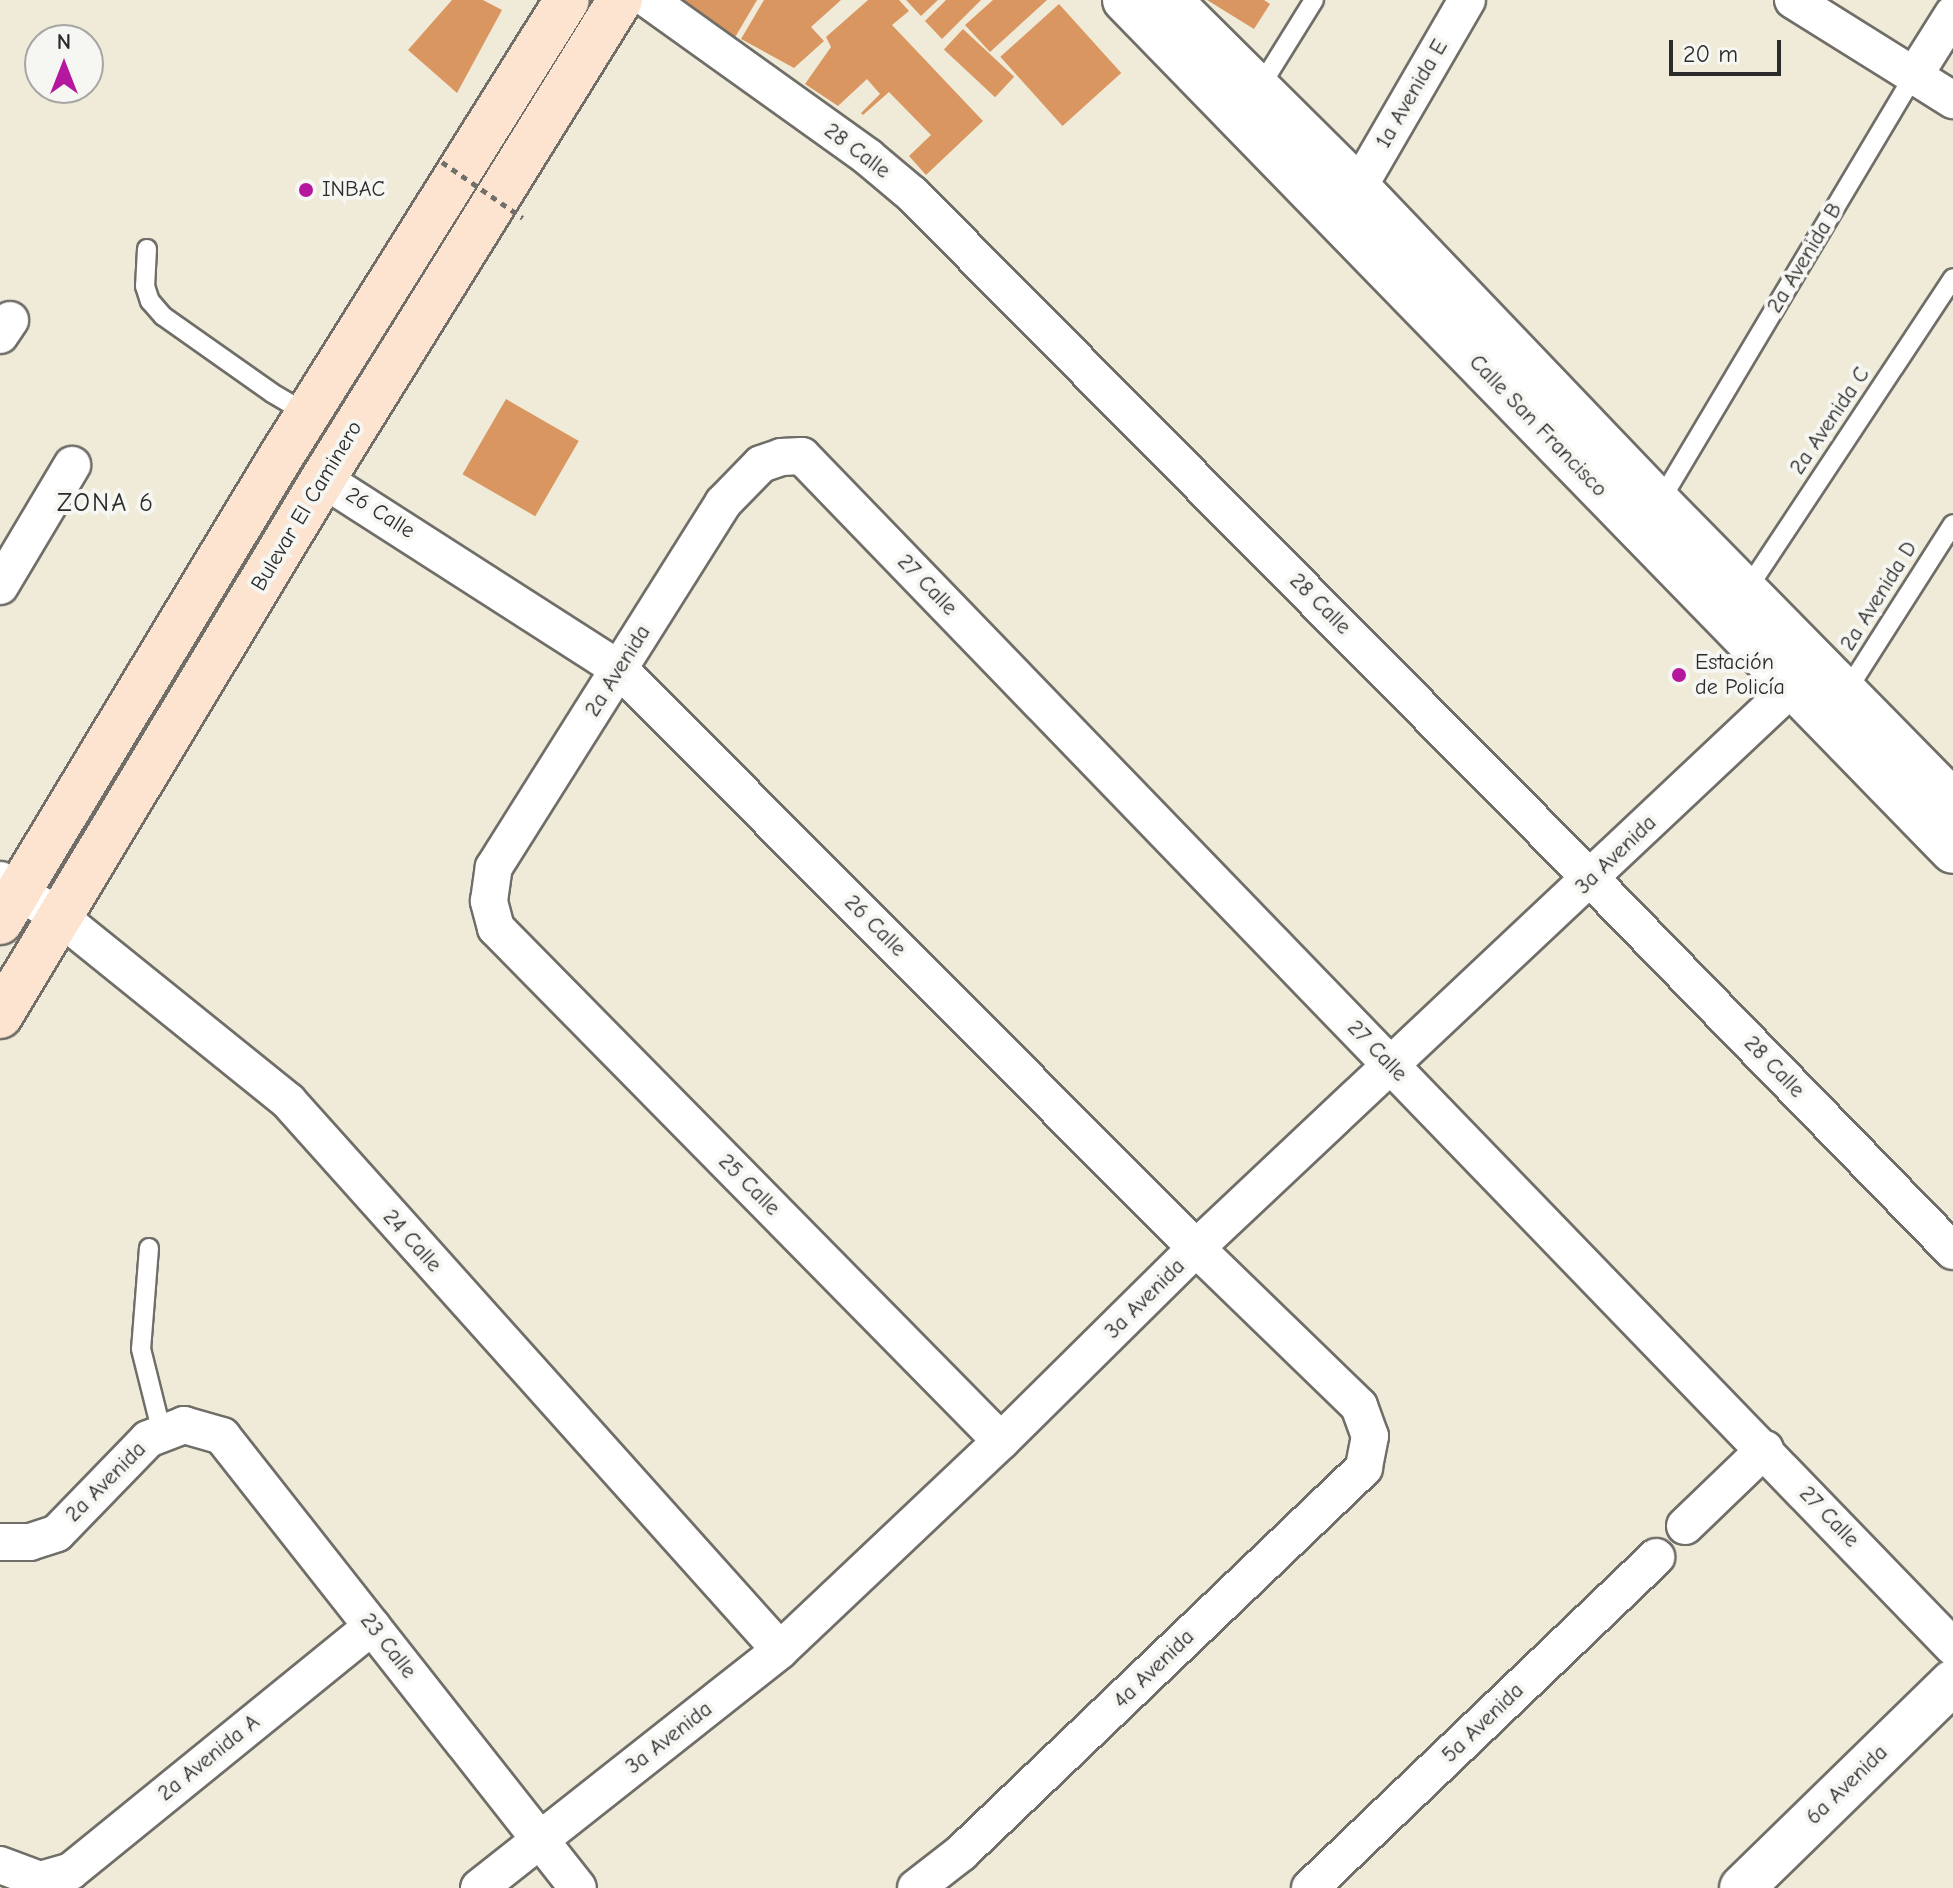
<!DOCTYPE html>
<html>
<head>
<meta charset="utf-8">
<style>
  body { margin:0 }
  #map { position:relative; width:1953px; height:1888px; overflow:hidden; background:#efebd8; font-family:"Comic Neue",sans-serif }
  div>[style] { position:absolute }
  .building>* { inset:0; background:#da9661; transform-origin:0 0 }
  .roads { filter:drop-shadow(2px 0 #706e68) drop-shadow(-2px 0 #706e68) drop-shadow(0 2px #706e68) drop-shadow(0 -2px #706e68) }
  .service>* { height:18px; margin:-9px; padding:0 9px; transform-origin:9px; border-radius:9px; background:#fff }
  .minor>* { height:36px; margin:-18px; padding:0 18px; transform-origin:18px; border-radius:18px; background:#fff }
  .tertiary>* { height:44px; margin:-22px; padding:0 22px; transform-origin:22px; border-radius:22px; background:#fff }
  .secondary>* { height:44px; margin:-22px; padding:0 22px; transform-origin:22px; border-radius:22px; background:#fde4d0 }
  .path-bridge>* { height:5px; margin-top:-2.5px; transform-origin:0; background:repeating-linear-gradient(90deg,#706e68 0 6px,transparent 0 12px) }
  .dots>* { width:22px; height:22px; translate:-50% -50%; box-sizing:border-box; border:4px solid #f6f6f2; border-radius:50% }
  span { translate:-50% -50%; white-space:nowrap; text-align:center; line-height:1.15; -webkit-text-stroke:8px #f6f6f2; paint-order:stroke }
  .street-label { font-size:22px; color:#2b2b2b }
  .poi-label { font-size:22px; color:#2b2b2b }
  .left { translate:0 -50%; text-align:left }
  .quarter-label { font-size:26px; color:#2b2b2b; letter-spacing:2px }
  .north { position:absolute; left:24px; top:24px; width:80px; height:80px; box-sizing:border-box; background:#f6f6f2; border:2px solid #a5a5a2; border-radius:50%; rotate:0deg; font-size:22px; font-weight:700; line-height:32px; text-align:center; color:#2b2b2b }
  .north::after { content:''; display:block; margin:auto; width:28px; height:36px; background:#b5179e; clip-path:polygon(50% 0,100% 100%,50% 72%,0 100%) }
  .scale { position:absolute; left:1669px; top:40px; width:112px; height:36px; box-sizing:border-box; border:4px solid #2b2b2b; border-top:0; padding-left:10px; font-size:24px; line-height:28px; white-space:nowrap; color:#2b2b2b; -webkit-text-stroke:6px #f6f6f2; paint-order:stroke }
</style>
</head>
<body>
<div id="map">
  <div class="building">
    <div style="clip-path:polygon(452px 0,483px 0,502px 10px,457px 93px,408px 50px)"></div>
    <div style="clip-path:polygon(667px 0,757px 0,734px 39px)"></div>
    <div style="clip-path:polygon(764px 0,841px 0,811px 27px,824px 41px,794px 68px,741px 39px)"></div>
    <div style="clip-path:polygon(868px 0,899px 0,909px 11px,892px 25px,983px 121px,926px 175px,909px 156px,931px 135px,889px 92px,863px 115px,861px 113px,880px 94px,867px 79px,838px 106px,805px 84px,831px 47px,826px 37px)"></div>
    <div style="clip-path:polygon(906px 0,938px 0,921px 16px)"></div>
    <div style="clip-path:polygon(946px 0,981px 0,942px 39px,925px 21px)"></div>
    <div style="clip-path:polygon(993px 0,1047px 0,990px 52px,965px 25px)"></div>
    <div style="clip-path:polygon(1207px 0,1264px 0,1270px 4px,1254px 29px)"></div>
    <div style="left:1059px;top:4px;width:93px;height:79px;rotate:48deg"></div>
    <div style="left:963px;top:29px;width:70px;height:28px;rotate:43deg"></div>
    <div style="left:506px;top:399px;width:84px;height:87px;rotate:30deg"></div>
  </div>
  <div class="roads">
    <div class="service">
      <div style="left:1258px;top:90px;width:106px;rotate:-58.1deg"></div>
      <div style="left:147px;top:249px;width:37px;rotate:93deg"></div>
      <div style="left:145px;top:286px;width:16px;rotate:72deg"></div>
      <div style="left:150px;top:301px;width:20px;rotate:49deg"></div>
      <div style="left:163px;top:316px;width:133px;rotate:35.2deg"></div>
      <div style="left:272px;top:393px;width:42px;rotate:30.3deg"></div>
      <div style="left:1659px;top:503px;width:497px;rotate:-59.2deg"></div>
      <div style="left:1746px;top:591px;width:375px;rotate:-56.5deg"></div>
      <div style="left:1846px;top:692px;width:199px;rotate:-57.5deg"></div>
      <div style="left:149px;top:1248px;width:101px;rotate:94.5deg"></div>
      <div style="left:141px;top:1349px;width:87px;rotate:76deg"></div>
    </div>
    <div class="minor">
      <div style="left:649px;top:0;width:269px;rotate:35.6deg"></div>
      <div style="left:868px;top:157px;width:57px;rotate:40.1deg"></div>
      <div style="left:912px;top:194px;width:965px;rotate:45.25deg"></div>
      <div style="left:1591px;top:879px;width:519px;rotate:45.78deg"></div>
      <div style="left:1793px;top:0;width:189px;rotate:32deg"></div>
      <div style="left:1914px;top:76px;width:73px;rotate:-57.8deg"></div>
      <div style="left:1358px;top:188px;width:217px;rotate:-59.9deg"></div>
      <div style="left:0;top:335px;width:18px;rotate:-56deg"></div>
      <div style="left:323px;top:479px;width:352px;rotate:32.7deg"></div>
      <div style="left:619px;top:669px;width:817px;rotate:45.1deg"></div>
      <div style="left:1196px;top:1248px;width:227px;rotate:44.1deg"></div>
      <div style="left:1359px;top:1406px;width:32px;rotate:70deg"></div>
      <div style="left:1370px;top:1436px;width:33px;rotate:101deg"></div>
      <div style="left:1364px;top:1468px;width:557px;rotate:136.31deg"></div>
      <div style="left:961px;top:1853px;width:57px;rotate:142.1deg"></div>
      <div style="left:0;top:586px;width:141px;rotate:-59.2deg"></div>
      <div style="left:0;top:880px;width:70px;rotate:31.7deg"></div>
      <div style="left:60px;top:917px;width:293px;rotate:38.9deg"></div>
      <div style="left:288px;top:1101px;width:737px;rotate:48.13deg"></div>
      <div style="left:1001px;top:1441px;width:720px;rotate:-134.55deg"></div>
      <div style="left:496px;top:928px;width:28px;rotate:-105deg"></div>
      <div style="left:489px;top:901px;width:34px;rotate:-82deg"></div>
      <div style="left:494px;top:867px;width:430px;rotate:-57.8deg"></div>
      <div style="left:723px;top:503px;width:54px;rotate:-45.7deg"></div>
      <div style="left:761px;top:464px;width:21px;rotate:-19deg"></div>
      <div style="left:781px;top:457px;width:21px;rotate:-3deg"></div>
      <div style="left:802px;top:456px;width:1656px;rotate:45.98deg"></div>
      <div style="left:1685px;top:1526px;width:111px;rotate:-43.9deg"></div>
      <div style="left:0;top:1542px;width:30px"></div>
      <div style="left:30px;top:1542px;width:28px;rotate:-18deg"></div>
      <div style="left:57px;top:1533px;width:131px;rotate:-45.9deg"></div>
      <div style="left:148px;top:1439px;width:39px;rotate:-21deg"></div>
      <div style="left:184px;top:1425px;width:40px;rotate:16deg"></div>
      <div style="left:222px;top:1436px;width:575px;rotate:51.78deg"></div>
      <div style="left:0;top:1865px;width:43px;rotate:20.6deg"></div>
      <div style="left:40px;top:1880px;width:32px;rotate:-16deg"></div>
      <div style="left:71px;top:1871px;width:388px;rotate:-39.1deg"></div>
      <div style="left:479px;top:1888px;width:384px;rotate:-38.3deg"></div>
      <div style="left:780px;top:1650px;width:304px;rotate:-43.4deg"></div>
      <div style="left:1001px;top:1441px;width:274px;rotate:-44.7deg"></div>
      <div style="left:1196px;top:1248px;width:817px;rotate:-43.26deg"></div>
      <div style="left:1310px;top:1888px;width:479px;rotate:-43.7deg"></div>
    </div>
    <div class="tertiary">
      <div style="left:1125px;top:0;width:1187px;rotate:45.78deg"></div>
      <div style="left:1169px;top:0;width:267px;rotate:44.8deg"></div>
      <div style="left:1358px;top:188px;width:436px;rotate:46.3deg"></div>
      <div style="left:1659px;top:503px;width:419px;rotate:45.5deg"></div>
      <div style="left:1742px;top:1888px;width:295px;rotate:-44.3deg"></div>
    </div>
    <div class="secondary">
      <div style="left:0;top:922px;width:542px;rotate:-58.89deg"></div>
      <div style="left:280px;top:458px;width:540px;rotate:-57.93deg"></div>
      <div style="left:0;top:1016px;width:627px;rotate:-58.97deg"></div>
      <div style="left:323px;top:479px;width:564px;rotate:-58.2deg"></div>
    </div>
  </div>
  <div class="path-bridge">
    <div style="left:442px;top:162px;width:98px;rotate:34.7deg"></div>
  </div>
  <div class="dots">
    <div style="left:306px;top:190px;background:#b5179e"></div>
    <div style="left:1679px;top:675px;background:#b5179e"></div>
  </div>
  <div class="street-label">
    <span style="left:1412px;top:94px;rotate:-60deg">1a Avenida E</span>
    <span style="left:857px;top:151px;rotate:37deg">28 Calle</span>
    <span style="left:1805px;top:258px;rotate:-59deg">2a Avenida B</span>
    <span style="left:1830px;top:421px;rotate:-56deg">2a Avenida C</span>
    <span style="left:1538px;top:426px;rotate:46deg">Calle San Francisco</span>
    <span style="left:307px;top:506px;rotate:-59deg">Bulevar El Caminero</span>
    <span style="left:380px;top:513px;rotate:32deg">26 Calle</span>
    <span style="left:927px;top:585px;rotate:46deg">27 Calle</span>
    <span style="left:1879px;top:596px;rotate:-58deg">2a Avenida D</span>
    <span style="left:1320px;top:604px;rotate:45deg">28 Calle</span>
    <span style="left:618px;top:671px;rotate:-58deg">2a Avenida</span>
    <span style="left:1616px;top:855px;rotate:-44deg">3a Avenida</span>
    <span style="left:875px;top:926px;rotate:45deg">26 Calle</span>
    <span style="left:1377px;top:1051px;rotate:46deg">27 Calle</span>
    <span style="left:1774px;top:1067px;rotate:46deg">28 Calle</span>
    <span style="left:749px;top:1185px;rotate:45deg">25 Calle</span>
    <span style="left:412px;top:1241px;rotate:48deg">24 Calle</span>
    <span style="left:1145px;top:1299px;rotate:-45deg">3a Avenida</span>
    <span style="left:106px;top:1482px;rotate:-45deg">2a Avenida</span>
    <span style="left:1829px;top:1517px;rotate:46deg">27 Calle</span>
    <span style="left:388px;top:1646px;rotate:52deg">23 Calle</span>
    <span style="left:1154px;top:1669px;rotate:-44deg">4a Avenida</span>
    <span style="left:1483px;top:1723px;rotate:-44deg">5a Avenida</span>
    <span style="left:669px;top:1738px;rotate:-38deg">3a Avenida</span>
    <span style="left:209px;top:1758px;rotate:-39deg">2a Avenida A</span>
    <span style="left:1847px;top:1785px;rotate:-44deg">6a Avenida</span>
  </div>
  <div class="poi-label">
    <span class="left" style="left:322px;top:190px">INBAC</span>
    <span class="left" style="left:1695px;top:675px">Estación<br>de Policía</span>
  </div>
  <div class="quarter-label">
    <span style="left:106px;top:504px">ZONA 6</span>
  </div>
  <div class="north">N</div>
  <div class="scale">20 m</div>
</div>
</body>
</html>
